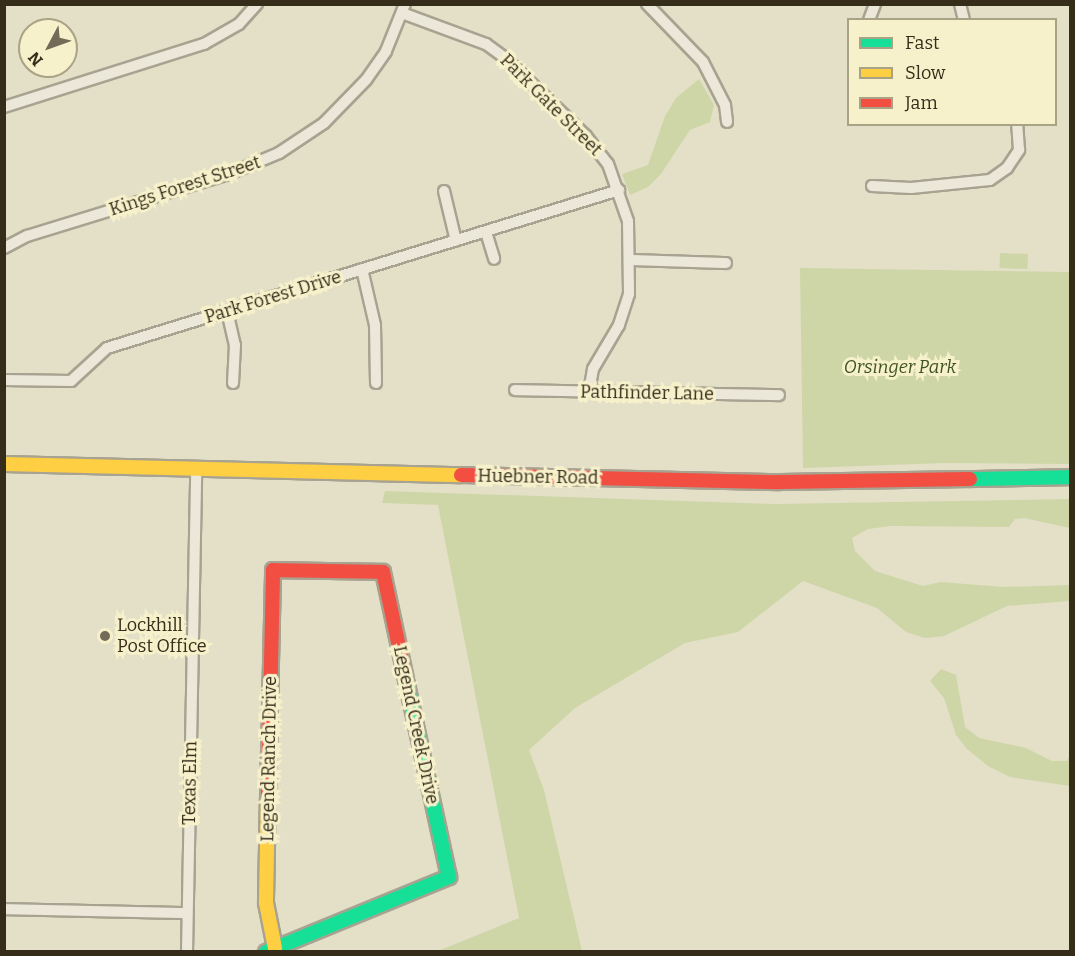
<!DOCTYPE html>
<html>
<head>
<meta charset="utf-8">
<style>
  body { margin:0 }
  #map { position:relative; width:1075px; height:956px; overflow:hidden; background:#e3e0c7; font-family:Bitter,serif }
  div>[style] { position:absolute }
  .green>* { inset:0; background:#ced6a8; transform-origin:0 0 }
  .roads { filter:drop-shadow(2px 0 #a8a391) drop-shadow(-2px 0 #a8a391) drop-shadow(0 2px #a8a391) drop-shadow(0 -2px #a8a391) }
  .street>* { height:10px; margin:-5px; padding:0 5px; transform-origin:5px; border-radius:5px; background:#ebe8da }
  .fast>* { height:14px; margin:-7px; padding:0 7px; transform-origin:7px; border-radius:7px; background:#16e098 }
  .slow>* { height:14px; margin:-7px; padding:0 7px; transform-origin:7px; border-radius:7px; background:#ffcf43 }
  .jam>* { height:14px; margin:-7px; padding:0 7px; transform-origin:7px; border-radius:7px; background:#f24e42 }
  .dots>* { width:16px; height:16px; translate:-50% -50%; box-sizing:border-box; border:3px solid #f7f1cb; border-radius:50% }
  span { translate:-50% -50%; white-space:nowrap; text-align:center; line-height:1.15; -webkit-text-stroke:6px #f7f1cb; paint-order:stroke }
  .street-label { font-size:18px; color:#362c1a }
  .park-label { font-size:18px; color:#3e5320; font-style:italic }
  .poi-label { font-size:18px; color:#362c1a }
  .left { translate:0 -50%; text-align:left }
  .frame { position:absolute; inset:0; border:6px solid #362c1a; pointer-events:none }
  .legend { position:absolute; left:847px; top:18px; width:210px; height:108px; box-sizing:border-box; background:#f7f1cb; border:2px solid #aaa284; margin:0; padding:8px 10px; list-style:none; font-size:18px; color:#362c1a }
  .legend li { display:flex; align-items:center; gap:12px; height:30px }
  .legend b { width:30px; border:2px solid #aaa284 }
  .north { position:absolute; left:18px; top:18px; width:60px; height:60px; box-sizing:border-box; background:#f7f1cb; border:2px solid #aaa284; border-radius:50%; rotate:229deg; font-size:16px; font-weight:700; line-height:24px; text-align:center; color:#362c1a }
  .north::after { content:''; display:block; margin:auto; width:21px; height:27px; background:#736b57; clip-path:polygon(50% 0,100% 100%,50% 72%,0 100%) }
</style>
</head>
<body>
<div id="map">
  <div class="green">
    <div style="clip-path:polygon(699px 79px,714px 105px,710px 122px,690px 130px,661px 174px,648px 187px,630px 195px,622px 174px,648px 165px,665px 116px,676px 98px)"></div>
    <div style="left:1000px;top:253px;width:28px;height:15px;rotate:2deg"></div>
    <div style="clip-path:polygon(800px 268px,1070px 272px,1070px 464px,945px 463px,803px 468px)"></div>
    <div style="clip-path:polygon(385px 491px,775px 504px,1070px 499px,1070px 528px,1024px 518px,1015px 519px,1009px 527px,891px 526px,868px 529px,852px 538px,855px 551px,875px 571px,923px 586px,940px 582px,1004px 587px,1070px 585px,1070px 601px,1007px 606px,944px 636px,925px 638px,906px 632px,877px 608px,803px 581px,738px 632px,685px 643px,575px 708px,529px 750px,544px 790px,582px 951px,438px 951px,519px 918px,438px 505px,382px 503px)"></div>
    <div style="clip-path:polygon(941px 669px,956px 675px,965px 727px,979px 738px,1026px 748px,1052px 761px,1067px 761px,1070px 755px,1070px 786px,1010px 777px,988px 766px,967px 749px,956px 735px,944px 698px,930px 681px)"></div>
  </div>
  <div class="roads">
    <div class="street">
      <div style="left:647px;top:4px;width:81px;rotate:46deg"></div>
      <div style="left:703px;top:62px;width:48px;rotate:62.9deg"></div>
      <div style="left:725px;top:105px;width:17px;rotate:83deg"></div>
      <div style="left:960px;top:4px;width:16px;rotate:76deg"></div>
      <div style="left:402px;top:13px;width:90px;rotate:20.3deg"></div>
      <div style="left:486px;top:44px;width:22px;rotate:36deg"></div>
      <div style="left:504px;top:57px;width:114px;rotate:43.9deg"></div>
      <div style="left:586px;top:136px;width:36px;rotate:52deg"></div>
      <div style="left:608px;top:164px;width:60px;rotate:70.7deg"></div>
      <div style="left:628px;top:221px;width:73px;rotate:89.2deg"></div>
      <div style="left:629px;top:294px;width:33px;rotate:108deg"></div>
      <div style="left:619px;top:325px;width:51px;rotate:120.6deg"></div>
      <div style="left:593px;top:369px;width:23px;rotate:100deg"></div>
      <div style="left:869px;top:20px;width:17px;rotate:-69deg"></div>
      <div style="left:4px;top:107px;width:210px;rotate:-17.5deg"></div>
      <div style="left:204px;top:44px;width:40px;rotate:-29.7deg"></div>
      <div style="left:239px;top:24px;width:27px;rotate:-48deg"></div>
      <div style="left:872px;top:186px;width:39px;rotate:3deg"></div>
      <div style="left:911px;top:188px;width:79px;rotate:-5.8deg"></div>
      <div style="left:990px;top:180px;width:21px;rotate:-35deg"></div>
      <div style="left:1007px;top:168px;width:22px;rotate:-56deg"></div>
      <div style="left:1019px;top:150px;width:26px;rotate:-94deg"></div>
      <div style="left:444px;top:191px;width:51px;rotate:76.5deg"></div>
      <div style="left:486px;top:232px;width:28px;rotate:73deg"></div>
      <div style="left:4px;top:248px;width:26px;rotate:-28deg"></div>
      <div style="left:27px;top:236px;width:211px;rotate:-17.1deg"></div>
      <div style="left:229px;top:174px;width:54px;rotate:-22.8deg"></div>
      <div style="left:279px;top:153px;width:54px;rotate:-33.7deg"></div>
      <div style="left:324px;top:123px;width:60px;rotate:-45.7deg"></div>
      <div style="left:366px;top:80px;width:35px;rotate:-55deg"></div>
      <div style="left:386px;top:51px;width:51px;rotate:-68deg"></div>
      <div style="left:629px;top:260px;width:97px;rotate:1.8deg"></div>
      <div style="left:362px;top:269px;width:57px;rotate:76.9deg"></div>
      <div style="left:375px;top:325px;width:58px;rotate:89deg"></div>
      <div style="left:227px;top:311px;width:35px;rotate:77deg"></div>
      <div style="left:235px;top:345px;width:38px;rotate:93deg"></div>
      <div style="left:4px;top:380px;width:67px;rotate:0.9deg"></div>
      <div style="left:71px;top:381px;width:49px;rotate:-42.5deg"></div>
      <div style="left:107px;top:348px;width:536px;rotate:-17.15deg"></div>
      <div style="left:515px;top:390px;width:264px;rotate:1.1deg"></div>
      <div style="left:4px;top:909px;width:183px;rotate:1.3deg"></div>
      <div style="left:187px;top:952px;width:483px;rotate:-88.9deg"></div>
    </div>
    <div class="fast">
      <div style="left:970px;top:479px;width:100px;rotate:-1.1deg"></div>
      <div style="left:266px;top:952px;width:198px;rotate:-22.3deg"></div>
      <div style="left:449px;top:877px;width:207px;rotate:-102.3deg"></div>
    </div>
    <div class="slow">
      <div style="left:4px;top:464px;width:457px;rotate:1.4deg"></div>
      <div style="left:268px;top:795px;width:108px;rotate:91.1deg"></div>
      <div style="left:266px;top:903px;width:46px;rotate:78.7deg"></div>
    </div>
    <div class="jam">
      <div style="left:461px;top:475px;width:319px;rotate:1.3deg"></div>
      <div style="left:780px;top:482px;width:190px;rotate:-0.9deg"></div>
      <div style="left:268px;top:795px;width:225px;rotate:-88.7deg"></div>
      <div style="left:273px;top:570px;width:110px;rotate:1deg"></div>
      <div style="left:383px;top:572px;width:105px;rotate:77.9deg"></div>
    </div>
  </div>
  <div class="dots">
    <div style="left:105px;top:636px;background:#736b57"></div>
  </div>
  <div class="street-label">
    <span style="left:551px;top:105px;rotate:45deg">Park Gate Street</span>
    <span style="left:185px;top:186px;rotate:-18deg">Kings Forest Street</span>
    <span style="left:273px;top:297px;rotate:-17deg">Park Forest Drive</span>
    <span style="left:647px;top:393px;rotate:1deg">Pathfinder Lane</span>
    <span style="left:538px;top:477px;rotate:1deg">Huebner Road</span>
    <span style="left:416px;top:725px;rotate:78deg">Legend Creek Drive</span>
    <span style="left:269px;top:759px;rotate:-89deg">Legend Ranch Drive</span>
    <span style="left:190px;top:783px;rotate:-89deg">Texas Elm</span>
  </div>
  <div class="park-label">
    <span style="left:900px;top:367px">Orsinger Park</span>
  </div>
  <div class="poi-label">
    <span class="left" style="left:117px;top:636px">Lockhill<br>Post Office</span>
  </div>
  <div class="frame"></div>
  <ul class="legend">
  <li><b style="height:8px;background:#16e098"></b>Fast</li>
  <li><b style="height:8px;background:#ffcf43"></b>Slow</li>
  <li><b style="height:8px;background:#f24e42"></b>Jam</li>
  </ul>
  <div class="north">N</div>
</div>
</body>
</html>
